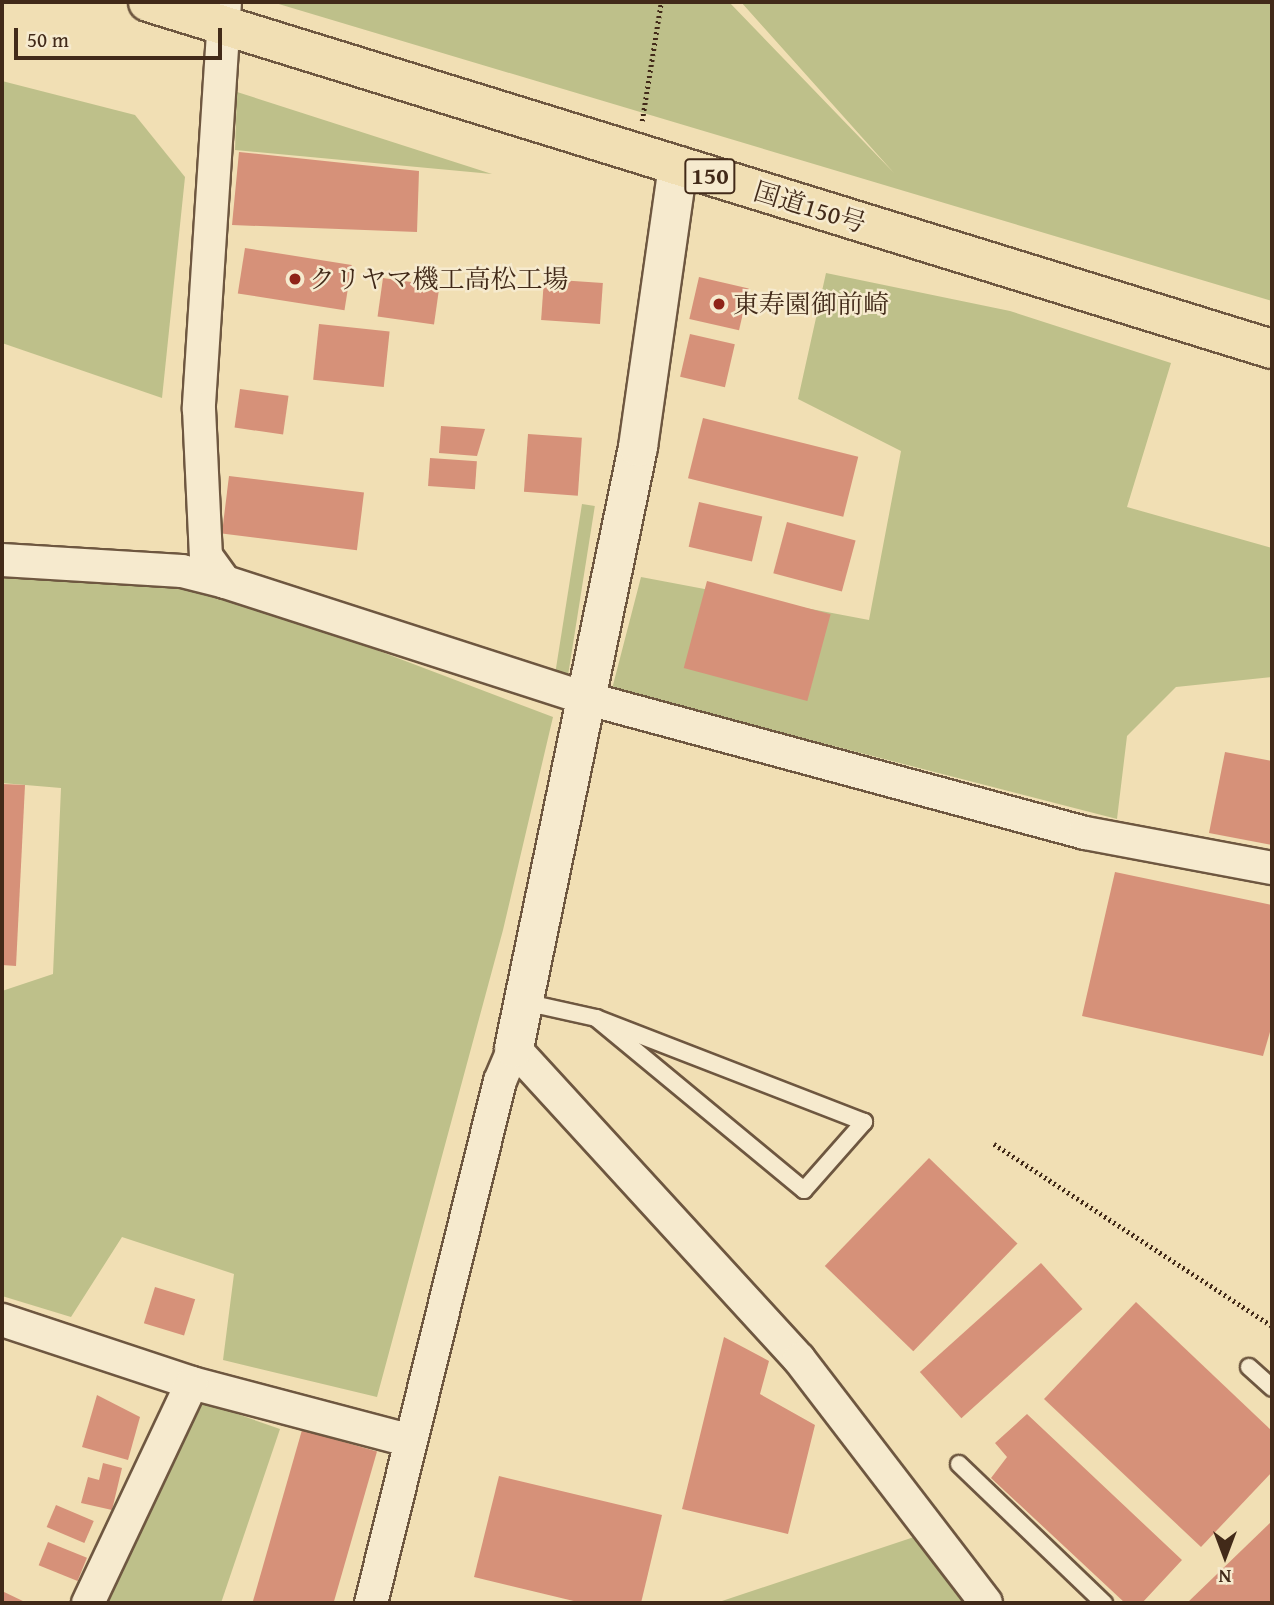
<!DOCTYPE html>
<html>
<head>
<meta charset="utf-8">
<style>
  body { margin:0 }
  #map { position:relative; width:1274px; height:1605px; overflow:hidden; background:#f1dfb4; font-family:"Gentium Book Plus","Noto Serif JP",serif }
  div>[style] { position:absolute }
  .green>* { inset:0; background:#bec08a; transform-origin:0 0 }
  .building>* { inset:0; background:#d69179; transform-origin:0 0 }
  .path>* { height:4.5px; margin-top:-2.25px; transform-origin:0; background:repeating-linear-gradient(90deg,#422a19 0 2px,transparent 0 5.5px) }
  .roads { filter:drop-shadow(2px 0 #6e5740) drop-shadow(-2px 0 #6e5740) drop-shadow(0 2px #6e5740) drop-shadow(0 -2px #6e5740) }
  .lane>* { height:16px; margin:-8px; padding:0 8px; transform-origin:8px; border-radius:8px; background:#f6eace }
  .street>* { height:32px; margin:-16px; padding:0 16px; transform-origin:16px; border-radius:16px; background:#f6eace }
  .secondary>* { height:38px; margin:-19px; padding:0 19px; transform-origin:19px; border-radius:19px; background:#f6eace }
  .highway>* { height:38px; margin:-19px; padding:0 19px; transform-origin:19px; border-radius:19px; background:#f1dfb4 }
  .dots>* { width:19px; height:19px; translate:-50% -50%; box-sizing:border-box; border:4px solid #f6eace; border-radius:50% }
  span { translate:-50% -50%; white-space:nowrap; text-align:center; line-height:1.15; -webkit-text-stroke:5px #f6eace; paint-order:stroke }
  .shield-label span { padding:2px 5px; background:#f6eace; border:2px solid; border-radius:5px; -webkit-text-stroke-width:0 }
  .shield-label { font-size:24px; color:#422a19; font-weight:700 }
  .street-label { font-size:26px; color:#422a19 }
  .poi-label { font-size:26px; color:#422a19 }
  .left { translate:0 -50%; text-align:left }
  .frame { position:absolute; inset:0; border:4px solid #422a19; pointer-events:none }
  .north { position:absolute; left:1190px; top:1521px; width:70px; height:70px; -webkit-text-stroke:5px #f6eace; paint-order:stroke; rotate:180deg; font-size:19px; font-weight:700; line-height:28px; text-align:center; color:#422a19 }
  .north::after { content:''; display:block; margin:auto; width:24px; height:32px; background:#422a19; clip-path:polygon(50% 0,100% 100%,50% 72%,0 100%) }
  .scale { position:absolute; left:14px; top:28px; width:208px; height:32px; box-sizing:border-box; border:4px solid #422a19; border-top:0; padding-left:9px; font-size:21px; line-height:24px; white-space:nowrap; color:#422a19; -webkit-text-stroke:5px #f6eace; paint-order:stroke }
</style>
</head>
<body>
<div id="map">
  <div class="green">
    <div style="clip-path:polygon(272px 2px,729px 2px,894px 173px,741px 2px,1272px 2px,1272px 301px)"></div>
    <div style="clip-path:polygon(2px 81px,135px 115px,185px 177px,162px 398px,2px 343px)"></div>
    <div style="clip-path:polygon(237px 92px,492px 174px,235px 150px)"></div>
    <div style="clip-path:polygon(826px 273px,1010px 311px,1171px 363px,1127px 507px,1272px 548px,1272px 677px,1176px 687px,1127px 736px,1117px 819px,612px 689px,641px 577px,869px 620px,901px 451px,798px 399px)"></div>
    <div style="left:582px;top:504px;width:13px;height:171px;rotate:9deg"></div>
    <div style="clip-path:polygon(2px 566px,213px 588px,553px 717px,503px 930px,377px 1397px,223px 1360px,234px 1274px,122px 1237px,71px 1317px,2px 1296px,2px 991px,53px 974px,61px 788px,2px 783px)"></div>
    <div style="clip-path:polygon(197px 1400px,280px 1429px,221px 1603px,95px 1603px)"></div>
    <div style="clip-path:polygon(923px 1534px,971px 1603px,716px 1603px)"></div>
  </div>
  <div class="building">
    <div style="clip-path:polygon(239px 152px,419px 171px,417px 232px,232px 225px)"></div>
    <div style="left:245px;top:248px;width:108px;height:46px;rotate:9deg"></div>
    <div style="left:699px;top:277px;width:51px;height:43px;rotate:13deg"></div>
    <div style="left:383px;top:278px;width:57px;height:39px;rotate:8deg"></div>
    <div style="left:544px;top:279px;width:59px;height:41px;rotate:4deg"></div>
    <div style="left:319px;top:324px;width:71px;height:56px;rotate:6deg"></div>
    <div style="left:690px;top:334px;width:46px;height:44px;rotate:13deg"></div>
    <div style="left:240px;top:389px;width:49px;height:39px;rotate:8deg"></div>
    <div style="left:703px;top:418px;width:160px;height:62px;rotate:14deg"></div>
    <div style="clip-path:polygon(441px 426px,485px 429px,477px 456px,439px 453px)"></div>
    <div style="left:528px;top:434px;width:54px;height:58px;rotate:4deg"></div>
    <div style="left:430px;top:458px;width:47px;height:28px;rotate:4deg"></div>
    <div style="left:229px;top:476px;width:136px;height:58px;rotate:7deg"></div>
    <div style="left:699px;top:502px;width:65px;height:46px;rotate:13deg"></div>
    <div style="left:787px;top:522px;width:71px;height:53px;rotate:15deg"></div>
    <div style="left:707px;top:581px;width:128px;height:90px;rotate:15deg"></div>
    <div style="clip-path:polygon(1225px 752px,1272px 761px,1272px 845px,1209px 833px)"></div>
    <div style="clip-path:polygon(2px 784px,25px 785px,16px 966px,2px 965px)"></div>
    <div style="clip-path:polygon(1115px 872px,1272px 905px,1272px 1025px,1263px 1056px,1082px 1016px)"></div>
    <div style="left:929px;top:1158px;width:123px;height:150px;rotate:44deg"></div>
    <div style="left:1041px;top:1263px;width:62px;height:163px;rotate:48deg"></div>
    <div style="left:155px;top:1287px;width:42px;height:38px;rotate:17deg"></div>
    <div style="clip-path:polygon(1136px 1302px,1272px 1431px,1272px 1472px,1201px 1547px,1044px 1399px)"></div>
    <div style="clip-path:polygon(724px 1337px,769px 1361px,760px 1394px,815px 1425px,788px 1534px,682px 1509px)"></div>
    <div style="clip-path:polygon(97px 1395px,140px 1417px,128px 1460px,82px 1447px)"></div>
    <div style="clip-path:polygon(1027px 1414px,1182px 1560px,1142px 1603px,1125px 1603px,991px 1478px,1007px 1457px,995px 1443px)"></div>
    <div style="left:302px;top:1430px;width:78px;height:181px;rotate:16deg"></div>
    <div style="clip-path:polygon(103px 1463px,122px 1468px,112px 1510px,81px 1503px,88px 1477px,99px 1480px)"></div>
    <div style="clip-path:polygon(499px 1476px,662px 1515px,641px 1603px,582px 1603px,474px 1577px)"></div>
    <div style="left:56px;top:1505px;width:41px;height:24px;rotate:23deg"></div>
    <div style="clip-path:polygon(1272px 1521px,1272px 1603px,1187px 1603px)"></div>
    <div style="left:48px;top:1542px;width:42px;height:25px;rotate:22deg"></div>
    <div style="clip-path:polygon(2px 1591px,27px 1603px,2px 1603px)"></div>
  </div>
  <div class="path">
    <div style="left:642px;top:121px;width:121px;rotate:-80.9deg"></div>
    <div style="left:994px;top:1144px;width:332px;rotate:33.2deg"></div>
  </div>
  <div class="roads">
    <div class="lane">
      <div style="left:524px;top:1002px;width:74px;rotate:12.5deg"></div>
      <div style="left:596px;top:1018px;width:270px;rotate:39.6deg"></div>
      <div style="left:804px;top:1190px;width:91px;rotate:-48.6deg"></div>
      <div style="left:864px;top:1122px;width:287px;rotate:-158.8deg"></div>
      <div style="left:1249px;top:1367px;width:31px;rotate:42deg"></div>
      <div style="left:959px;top:1464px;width:201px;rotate:43.8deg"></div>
    </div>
    <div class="street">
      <div style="left:225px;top:2px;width:408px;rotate:93.7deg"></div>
      <div style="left:199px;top:409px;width:147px;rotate:87.3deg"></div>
      <div style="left:206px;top:556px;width:32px;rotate:54deg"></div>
      <div style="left:225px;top:582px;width:378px;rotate:17.9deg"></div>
      <div style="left:585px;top:698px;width:518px;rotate:15.11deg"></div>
      <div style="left:1085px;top:833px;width:190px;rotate:10.6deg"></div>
      <div style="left:2px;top:560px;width:180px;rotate:3.5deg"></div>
      <div style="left:182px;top:571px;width:44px;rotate:14.3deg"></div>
      <div style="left:2px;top:1320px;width:200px;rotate:18.3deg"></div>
      <div style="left:192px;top:1383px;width:223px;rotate:14.8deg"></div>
      <div style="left:88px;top:1603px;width:243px;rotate:-64.7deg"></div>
      <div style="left:371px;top:1603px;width:538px;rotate:-76.12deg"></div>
      <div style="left:500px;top:1081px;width:36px;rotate:-67deg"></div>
      <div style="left:514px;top:1048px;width:422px;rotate:47.5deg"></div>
      <div style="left:799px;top:1359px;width:307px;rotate:52.5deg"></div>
    </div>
    <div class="secondary">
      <div style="left:514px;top:1048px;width:614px;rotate:-78.34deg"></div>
      <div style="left:638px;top:447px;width:284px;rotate:-81.9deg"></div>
    </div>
    <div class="highway">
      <div style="left:148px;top:2px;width:1176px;rotate:17.16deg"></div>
    </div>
  </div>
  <div class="dots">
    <div style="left:295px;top:279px;background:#8f2418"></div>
    <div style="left:719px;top:304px;background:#8f2418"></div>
  </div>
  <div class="shield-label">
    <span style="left:710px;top:176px">150</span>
  </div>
  <div class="street-label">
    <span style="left:810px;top:207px;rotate:17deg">国道150号</span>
  </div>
  <div class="poi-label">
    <span class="left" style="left:309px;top:279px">クリヤマ機工高松工場</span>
    <span class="left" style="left:733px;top:304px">東寿園御前崎</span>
  </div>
  <div class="frame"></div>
  <div class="north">N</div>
  <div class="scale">50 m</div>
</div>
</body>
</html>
